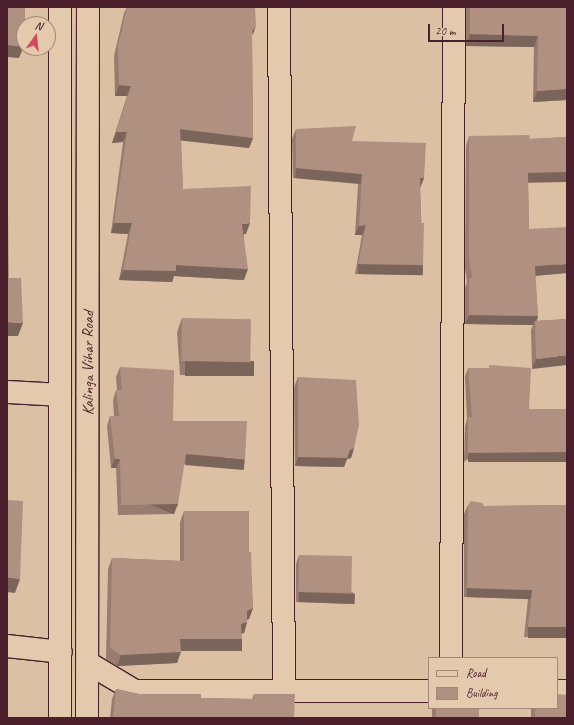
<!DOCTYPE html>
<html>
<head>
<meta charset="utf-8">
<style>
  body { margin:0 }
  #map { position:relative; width:574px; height:725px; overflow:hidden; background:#dbc0a4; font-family:Caveat,sans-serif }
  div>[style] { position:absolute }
  .roads { filter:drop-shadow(1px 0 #4a1f2b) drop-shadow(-1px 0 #4a1f2b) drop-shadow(0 1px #4a1f2b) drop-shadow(0 -1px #4a1f2b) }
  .street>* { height:22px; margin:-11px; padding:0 11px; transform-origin:11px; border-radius:11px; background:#e4caac }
  .secondary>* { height:22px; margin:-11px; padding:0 11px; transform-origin:11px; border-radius:11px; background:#e4caac }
  .wall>* { inset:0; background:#977c6f; transform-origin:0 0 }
  .shaded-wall>* { inset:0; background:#7b655a; transform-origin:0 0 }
  .building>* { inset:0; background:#b09081; transform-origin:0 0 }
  span { translate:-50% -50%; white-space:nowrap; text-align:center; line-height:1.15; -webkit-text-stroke:3px #e4caac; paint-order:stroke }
  .street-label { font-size:16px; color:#4a1f2b }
  .frame { position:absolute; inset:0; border:8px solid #4a1f2b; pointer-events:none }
  .legend { position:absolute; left:428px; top:657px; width:130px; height:52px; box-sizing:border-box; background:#e4caac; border:1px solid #a68678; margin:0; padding:5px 7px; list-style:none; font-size:12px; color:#4a1f2b }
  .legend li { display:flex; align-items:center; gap:8px; height:20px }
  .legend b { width:20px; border:1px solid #a68678 }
  .north { position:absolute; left:16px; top:16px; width:40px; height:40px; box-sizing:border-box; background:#e4caac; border:1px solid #a68678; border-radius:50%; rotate:15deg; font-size:11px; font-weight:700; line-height:16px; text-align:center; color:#4a1f2b }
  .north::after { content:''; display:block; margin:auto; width:14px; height:18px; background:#d1495b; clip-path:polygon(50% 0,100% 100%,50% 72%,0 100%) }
  .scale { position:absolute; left:428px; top:24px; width:76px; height:18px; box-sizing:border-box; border:2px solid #4a1f2b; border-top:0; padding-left:5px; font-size:12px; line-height:14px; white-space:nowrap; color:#4a1f2b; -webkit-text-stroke:3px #e4caac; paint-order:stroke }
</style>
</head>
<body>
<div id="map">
  <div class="roads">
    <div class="street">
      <div style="left:279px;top:7px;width:684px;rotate:89.58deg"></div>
      <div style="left:7px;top:392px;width:53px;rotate:3.2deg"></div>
      <div style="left:7px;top:646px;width:54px;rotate:6.3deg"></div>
      <div style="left:451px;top:658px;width:651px;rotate:-89.74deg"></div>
      <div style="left:88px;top:663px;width:55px;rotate:30.8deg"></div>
      <div style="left:135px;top:691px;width:294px"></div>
      <div style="left:557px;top:691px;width:10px"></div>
    </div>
    <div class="secondary">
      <div style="left:60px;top:718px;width:711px;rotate:-90deg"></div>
      <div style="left:87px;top:718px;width:711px;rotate:-89.92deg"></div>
    </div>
  </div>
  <div class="wall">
    <div style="clip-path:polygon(127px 7px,255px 7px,252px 36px,253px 138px,249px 148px,181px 140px,183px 189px,246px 234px,244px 234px,244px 280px,174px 276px,172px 282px,119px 280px,128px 234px,111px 233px,123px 142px,112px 143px,127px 96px,115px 96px,114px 56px,124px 13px)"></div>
    <div style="clip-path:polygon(466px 7px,567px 7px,567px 100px,533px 102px,534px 47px,466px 46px)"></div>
    <div style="clip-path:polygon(296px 129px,352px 141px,424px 178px,420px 188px,423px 265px,419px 275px,355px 274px,362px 235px,355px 235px,358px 184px,293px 178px,292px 139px)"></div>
    <div style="clip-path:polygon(469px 136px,530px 139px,567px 137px,567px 182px,528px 183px,529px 229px,567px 273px,535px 276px,538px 316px,537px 321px,567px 319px,532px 369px,531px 330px,533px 325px,465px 324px,465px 288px,467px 282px,465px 268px,466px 146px)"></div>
    <div style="clip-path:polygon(182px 318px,249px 375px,180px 375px,177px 332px)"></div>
    <div style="clip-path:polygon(120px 367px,173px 421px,241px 469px,184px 464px,174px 514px,118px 515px,116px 468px,111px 468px,107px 426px,110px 416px,114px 416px,113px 400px,116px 390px,117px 390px,116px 377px)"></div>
    <div style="clip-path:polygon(468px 368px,529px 409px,464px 462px,465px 427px,467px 419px,465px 377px)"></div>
    <div style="clip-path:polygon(298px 377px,354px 448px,351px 458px,347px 459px,344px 467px,295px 466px,294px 387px)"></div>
    <div style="clip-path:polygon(468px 505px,484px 506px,567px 505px,567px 637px,524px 637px,528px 599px,464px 597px,464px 514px)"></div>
    <div style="clip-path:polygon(184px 511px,249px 552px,253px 608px,249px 619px,247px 620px,247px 622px,244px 633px,241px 634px,242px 639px,238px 650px,181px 650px,177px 663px,117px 666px,106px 659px,108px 569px,112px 558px,180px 561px,180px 522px)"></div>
    <div style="clip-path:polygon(299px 555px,355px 594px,351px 604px,296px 602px,296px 564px)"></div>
    <div style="clip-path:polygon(116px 689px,139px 694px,201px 698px,252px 699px,254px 694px,294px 718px,110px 718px,112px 699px)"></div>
    <div style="left:432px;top:708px;width:47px;height:10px"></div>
    <div style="clip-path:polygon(531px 708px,557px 708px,567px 718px,531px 718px)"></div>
  </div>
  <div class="shaded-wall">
    <div style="clip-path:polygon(256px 25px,253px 35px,252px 31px)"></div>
    <div style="clip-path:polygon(470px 34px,538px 36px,534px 47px,466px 46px)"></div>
    <div style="clip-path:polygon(7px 45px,24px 46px,19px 58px,7px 57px)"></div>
    <div style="clip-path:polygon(119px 85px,131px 86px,127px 96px,115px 96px)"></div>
    <div style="clip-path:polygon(567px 89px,567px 100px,533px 102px,537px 91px)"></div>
    <div style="clip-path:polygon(180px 129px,253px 138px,249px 148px,176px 140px)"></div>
    <div style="clip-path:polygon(116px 132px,127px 132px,123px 142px,112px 143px)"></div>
    <div style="left:296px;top:168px;width:66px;height:10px;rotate:5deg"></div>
    <div style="left:567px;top:172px;width:10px;height:39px;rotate:90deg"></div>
    <div style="clip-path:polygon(420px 178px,424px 178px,420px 188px)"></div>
    <div style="clip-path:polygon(114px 223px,132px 223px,128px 234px,111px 233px)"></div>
    <div style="clip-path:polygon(250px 223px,246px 234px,239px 234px,242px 224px)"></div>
    <div style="clip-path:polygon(366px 225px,362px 235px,355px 235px,359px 226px)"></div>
    <div style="left:358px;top:264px;width:65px;height:10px;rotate:1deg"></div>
    <div style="clip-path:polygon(567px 264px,567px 273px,531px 276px,535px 266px)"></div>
    <div style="clip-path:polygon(176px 265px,248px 269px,244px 280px,174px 276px,172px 282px,119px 280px,123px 270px)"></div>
    <div style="clip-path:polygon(469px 315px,538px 316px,535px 325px,535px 321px,533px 325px,465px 324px)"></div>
    <div style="clip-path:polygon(7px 322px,23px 323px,18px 336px,7px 336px)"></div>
    <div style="clip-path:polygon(567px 355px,567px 365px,532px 369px,536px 359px)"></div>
    <div style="left:185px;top:361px;width:69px;height:15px"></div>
    <div style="clip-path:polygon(354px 448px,351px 458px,347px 459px,344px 467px,295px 466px,298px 457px,350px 450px)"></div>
    <div style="left:567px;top:452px;width:10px;height:99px;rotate:90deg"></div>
    <div style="left:186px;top:454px;width:59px;height:11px;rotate:5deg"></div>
    <div style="clip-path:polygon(115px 459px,120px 459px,116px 468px,111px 468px)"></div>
    <div style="left:178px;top:504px;width:11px;height:57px;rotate:112deg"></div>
    <div style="clip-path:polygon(7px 577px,20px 579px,15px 593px,7px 592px)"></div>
    <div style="left:467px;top:588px;width:65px;height:9px;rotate:2deg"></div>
    <div style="left:299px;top:592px;width:56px;height:10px;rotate:2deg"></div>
    <div style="clip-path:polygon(253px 608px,249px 619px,243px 622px,247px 611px)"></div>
    <div style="clip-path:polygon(247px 622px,244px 633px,237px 635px,241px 624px)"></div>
    <div style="left:528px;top:627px;width:39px;height:11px"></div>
    <div style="left:180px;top:639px;width:62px;height:12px"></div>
    <div style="clip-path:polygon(181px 652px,177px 663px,117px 666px,121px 655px)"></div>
  </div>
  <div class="building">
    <div style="left:7px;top:7px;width:18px;height:38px"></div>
    <div style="clip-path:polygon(127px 7px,255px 7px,256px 25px,252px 31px,253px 138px,180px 129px,183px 189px,251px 186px,250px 223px,242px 224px,248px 269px,176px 265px,176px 271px,123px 270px,132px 223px,114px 223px,127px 132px,116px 132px,131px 86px,119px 85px,118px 46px)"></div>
    <div style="clip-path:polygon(470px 7px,567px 7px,567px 89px,537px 91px,538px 36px,470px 34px)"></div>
    <div style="clip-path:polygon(356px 126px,352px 141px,426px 143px,424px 178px,420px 178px,421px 223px,424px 223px,423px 265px,358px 264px,366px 225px,359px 226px,362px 174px,296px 168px,296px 129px)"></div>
    <div style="clip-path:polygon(529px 135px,530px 139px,567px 137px,567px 172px,528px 173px,529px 229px,567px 227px,567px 264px,535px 266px,538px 316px,469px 315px,469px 278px,472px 278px,469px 258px,469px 136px)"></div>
    <div style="clip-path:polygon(7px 212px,8px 212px,9px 278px,21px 278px,23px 323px,7px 322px)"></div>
    <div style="left:182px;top:318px;width:69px;height:43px;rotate:1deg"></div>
    <div style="clip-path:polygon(567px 319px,567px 355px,536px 359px,535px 321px)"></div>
    <div style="clip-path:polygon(489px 365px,531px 368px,529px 409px,567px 409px,567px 452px,468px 453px,468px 417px,472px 417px,468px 368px,489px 368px)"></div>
    <div style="clip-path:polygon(120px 367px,174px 370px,173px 421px,247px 421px,245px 459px,186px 454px,178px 504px,121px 505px,120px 459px,115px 459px,110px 416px,119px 416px,116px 390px,122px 390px)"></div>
    <div style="clip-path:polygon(298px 377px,356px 380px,359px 425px,354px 448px,350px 450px,347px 458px,298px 457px)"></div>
    <div style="clip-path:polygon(7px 500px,23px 501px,20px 579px,7px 577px)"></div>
    <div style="clip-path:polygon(471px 501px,482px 503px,484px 506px,567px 505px,567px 627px,528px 627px,532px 590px,467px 588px,468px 505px)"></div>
    <div style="clip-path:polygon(184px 511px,249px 511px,249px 552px,251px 552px,253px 608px,247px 611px,247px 622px,241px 624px,242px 639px,180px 639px,181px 652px,121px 655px,110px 648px,112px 558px,184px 561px)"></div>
    <div style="left:299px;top:555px;width:53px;height:37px;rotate:1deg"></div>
    <div style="clip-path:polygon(116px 689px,139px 694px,201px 694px,201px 698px,253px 699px,254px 694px,295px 694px,294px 718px,113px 718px)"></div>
    <div style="clip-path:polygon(557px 694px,567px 695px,567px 718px,535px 718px,535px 708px,557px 708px)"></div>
    <div style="left:436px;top:708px;width:43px;height:10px"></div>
  </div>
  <div class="street-label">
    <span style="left:88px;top:363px;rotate:-90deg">Kalinga Vihar Road</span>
  </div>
  <div class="frame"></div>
  <ul class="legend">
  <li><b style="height:5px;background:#e4caac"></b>Road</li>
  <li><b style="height:11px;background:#b09081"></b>Building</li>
  </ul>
  <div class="north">N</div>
  <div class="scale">20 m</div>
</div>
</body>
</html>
